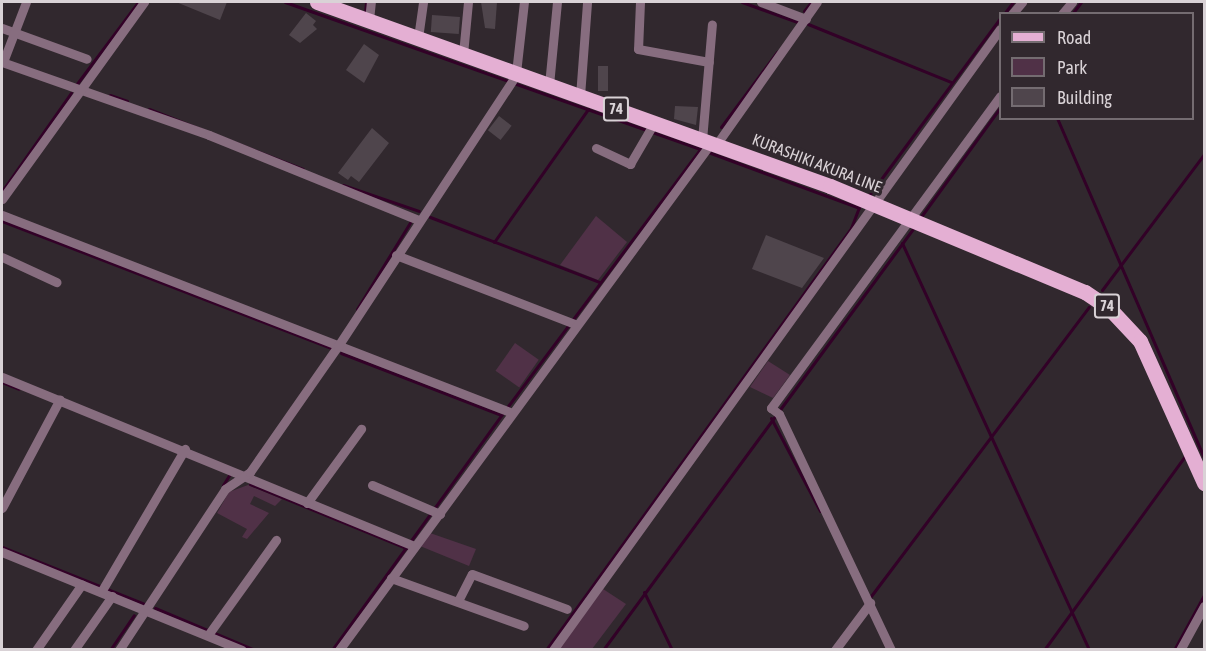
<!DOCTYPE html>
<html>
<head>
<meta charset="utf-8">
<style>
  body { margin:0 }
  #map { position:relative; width:1206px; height:651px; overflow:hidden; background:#31282e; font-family:"Asap Condensed",sans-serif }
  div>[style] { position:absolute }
  .green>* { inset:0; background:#503147; transform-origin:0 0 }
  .stream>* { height:3px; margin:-1.5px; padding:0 1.5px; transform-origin:1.5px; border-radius:1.5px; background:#320127 }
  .building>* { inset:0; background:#4f454c; transform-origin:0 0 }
  .street>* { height:9px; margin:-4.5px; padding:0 4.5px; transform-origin:4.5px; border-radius:4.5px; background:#876d7f }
  .primary>* { height:15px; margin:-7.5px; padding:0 7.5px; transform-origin:7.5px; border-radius:7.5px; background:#e4afd3 }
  span { translate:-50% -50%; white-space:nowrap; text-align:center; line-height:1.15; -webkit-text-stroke:6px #31282e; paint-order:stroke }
  .shield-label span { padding:2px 4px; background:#31282e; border:2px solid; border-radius:4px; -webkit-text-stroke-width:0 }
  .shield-label { font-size:15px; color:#d9d2d6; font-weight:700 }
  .street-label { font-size:16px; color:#d9d2d6 }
  .frame { position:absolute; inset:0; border:3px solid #d9d2d6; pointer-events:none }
  .legend { position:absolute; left:999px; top:12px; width:195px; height:108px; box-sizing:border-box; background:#31282e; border:2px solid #746c71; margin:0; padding:8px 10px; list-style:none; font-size:18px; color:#d9d2d6 }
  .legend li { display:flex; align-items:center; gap:12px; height:30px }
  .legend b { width:30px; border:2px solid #746c71 }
</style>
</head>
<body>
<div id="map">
  <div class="green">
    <div style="clip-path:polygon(596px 216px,627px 242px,598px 280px,560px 265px)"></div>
    <div style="left:515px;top:343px;width:29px;height:34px;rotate:35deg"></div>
    <div style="clip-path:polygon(768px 361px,790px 375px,773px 398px,750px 387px)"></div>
    <div style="clip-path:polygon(248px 485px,282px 499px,275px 506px,254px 496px,250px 504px,269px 513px,247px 539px,242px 537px,247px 529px,217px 513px,229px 492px)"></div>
    <div style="clip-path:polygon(430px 533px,476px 549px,469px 566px,420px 546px)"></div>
    <div style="clip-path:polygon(603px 589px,626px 604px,592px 649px,558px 650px)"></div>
  </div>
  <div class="stream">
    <div style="left:285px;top:2px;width:442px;rotate:19.5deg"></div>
    <div style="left:742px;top:2px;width:59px;rotate:20deg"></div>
    <div style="left:804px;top:11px;width:11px;rotate:-52deg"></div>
    <div style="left:365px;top:12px;width:10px;rotate:-84deg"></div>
    <div style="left:1004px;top:14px;width:15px;rotate:-53deg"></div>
    <div style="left:1072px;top:14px;width:15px;rotate:-53deg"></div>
    <div style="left:808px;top:24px;width:154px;rotate:22.1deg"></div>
    <div style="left:76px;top:85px;width:104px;rotate:-53.2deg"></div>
    <div style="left:110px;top:95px;width:18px;rotate:19deg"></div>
    <div style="left:149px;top:109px;width:165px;rotate:21.3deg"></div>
    <div style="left:1057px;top:118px;width:369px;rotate:66.6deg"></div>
    <div style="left:721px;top:127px;width:94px;rotate:-53.3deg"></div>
    <div style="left:708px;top:152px;width:161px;rotate:20.3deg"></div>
    <div style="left:343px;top:185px;width:80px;rotate:18.9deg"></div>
    <div style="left:2px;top:191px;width:120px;rotate:-54.9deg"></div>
    <div style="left:870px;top:194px;width:219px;rotate:-53.5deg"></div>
    <div style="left:430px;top:217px;width:181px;rotate:21deg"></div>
    <div style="left:920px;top:218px;width:136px;rotate:-54deg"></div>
    <div style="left:2px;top:221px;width:355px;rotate:21.1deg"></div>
    <div style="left:494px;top:242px;width:163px;rotate:-54.7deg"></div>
    <div style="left:902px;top:243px;width:448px;rotate:65.3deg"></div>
    <div style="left:1102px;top:290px;width:170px;rotate:-53.1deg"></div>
    <div style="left:357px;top:309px;width:103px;rotate:-58.5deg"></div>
    <div style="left:341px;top:353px;width:172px;rotate:21.2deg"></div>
    <div style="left:2px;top:382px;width:18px;rotate:22deg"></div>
    <div style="left:508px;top:406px;width:321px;rotate:-53.2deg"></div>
    <div style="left:771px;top:418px;width:105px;rotate:62.2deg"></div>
    <div style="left:250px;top:484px;width:169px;rotate:22.3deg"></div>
    <div style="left:223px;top:485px;width:13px;rotate:-58deg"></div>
    <div style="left:2px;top:547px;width:156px;rotate:21.8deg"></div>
    <div style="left:644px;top:592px;width:64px;rotate:64.2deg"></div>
    <div style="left:871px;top:596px;width:362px;rotate:-53deg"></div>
    <div style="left:155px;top:608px;width:108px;rotate:22.8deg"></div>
    <div style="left:110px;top:650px;width:42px;rotate:-55.6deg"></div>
    <div style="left:332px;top:650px;width:291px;rotate:-54.2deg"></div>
    <div style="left:546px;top:650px;width:521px;rotate:-54.14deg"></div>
    <div style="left:851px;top:228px;width:22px;rotate:-69deg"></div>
    <div style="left:603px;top:650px;width:526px;rotate:-53.65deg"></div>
    <div style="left:1044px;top:650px;width:240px;rotate:-54deg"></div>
    <div style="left:1174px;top:650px;width:63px;rotate:-61.4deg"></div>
  </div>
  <div class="building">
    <div style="clip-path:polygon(176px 2px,227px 2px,220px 20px)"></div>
    <div style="clip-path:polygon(481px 2px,497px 2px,495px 29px,485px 28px)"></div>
    <div style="clip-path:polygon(306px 13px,316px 21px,313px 25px,317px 29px,300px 43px,289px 35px)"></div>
    <div style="left:432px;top:15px;width:28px;height:17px;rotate:4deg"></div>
    <div style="clip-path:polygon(364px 44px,379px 55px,364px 83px,346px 70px)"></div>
    <div style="left:598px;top:66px;width:10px;height:25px"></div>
    <div style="clip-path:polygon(675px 106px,698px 107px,696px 125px,674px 119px)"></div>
    <div style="left:499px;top:116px;width:16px;height:18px;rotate:38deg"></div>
    <div style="clip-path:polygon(372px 128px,389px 143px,359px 182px,351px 176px,348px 180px,338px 173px)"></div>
    <div style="clip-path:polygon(766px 235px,824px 258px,802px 288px,752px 269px)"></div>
  </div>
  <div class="street">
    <div style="left:640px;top:2px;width:47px;rotate:92.4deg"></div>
    <div style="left:638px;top:49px;width:72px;rotate:10.4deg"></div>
    <div style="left:761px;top:2px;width:48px;rotate:20.7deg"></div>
    <div style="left:1012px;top:14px;width:16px;rotate:-50deg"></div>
    <div style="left:1062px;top:14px;width:16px;rotate:-50deg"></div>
    <div style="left:369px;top:20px;width:18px;rotate:-84deg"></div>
    <div style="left:2px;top:28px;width:90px;rotate:20deg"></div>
    <div style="left:418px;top:38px;width:36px;rotate:-82deg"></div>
    <div style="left:463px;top:54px;width:52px;rotate:-84.5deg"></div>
    <div style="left:2px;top:62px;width:219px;rotate:19.4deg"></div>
    <div style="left:209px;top:135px;width:226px;rotate:22.1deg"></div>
    <div style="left:3px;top:62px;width:64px;rotate:-69deg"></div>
    <div style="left:516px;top:73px;width:71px;rotate:-83.6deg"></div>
    <div style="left:549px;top:85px;width:83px;rotate:-84.5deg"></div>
    <div style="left:580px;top:96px;width:94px;rotate:-85.7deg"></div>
    <div style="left:702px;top:140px;width:116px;rotate:-85.1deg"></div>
    <div style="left:716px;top:145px;width:175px;rotate:-54.8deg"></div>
    <div style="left:596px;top:148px;width:38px;rotate:25deg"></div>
    <div style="left:630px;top:164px;width:48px;rotate:-59.7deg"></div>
    <div style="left:2px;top:199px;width:243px;rotate:-54.2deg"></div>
    <div style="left:2px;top:215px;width:545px;rotate:21.2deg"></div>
    <div style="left:396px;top:255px;width:192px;rotate:21.1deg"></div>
    <div style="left:2px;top:257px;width:60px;rotate:24.8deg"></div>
    <div style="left:2px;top:377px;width:446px;rotate:22.3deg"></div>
    <div style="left:372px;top:485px;width:74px;rotate:23.1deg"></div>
    <div style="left:307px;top:503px;width:92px;rotate:-53.9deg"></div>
    <div style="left:2px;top:508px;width:123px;rotate:-62deg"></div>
    <div style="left:2px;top:552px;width:259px;rotate:22.2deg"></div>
    <div style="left:391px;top:578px;width:141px;rotate:19.8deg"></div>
    <div style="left:101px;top:592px;width:166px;rotate:-59.6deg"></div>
    <div style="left:458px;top:601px;width:30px;rotate:-63deg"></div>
    <div style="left:472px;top:574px;width:101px;rotate:20.2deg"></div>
    <div style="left:208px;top:635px;width:117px;rotate:-54.4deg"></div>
    <div style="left:36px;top:650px;width:80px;rotate:-55.1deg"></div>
    <div style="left:74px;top:650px;width:66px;rotate:-54.9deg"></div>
    <div style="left:119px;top:650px;width:193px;rotate:-56.6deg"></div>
    <div style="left:225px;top:489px;width:30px;rotate:-34deg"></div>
    <div style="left:250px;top:472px;width:154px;rotate:-55.1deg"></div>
    <div style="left:338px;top:346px;width:326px;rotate:-56.7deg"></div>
    <div style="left:339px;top:650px;width:629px;rotate:-53.73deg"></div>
    <div style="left:553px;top:650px;width:765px;rotate:-54.25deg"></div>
    <div style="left:835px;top:650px;width:59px;rotate:-53.3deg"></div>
    <div style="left:891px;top:650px;width:261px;rotate:-115.4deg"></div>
    <div style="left:779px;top:414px;width:10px;rotate:-143deg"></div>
    <div style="left:771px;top:408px;width:387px;rotate:-53.7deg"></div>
    <div style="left:1180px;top:650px;width:50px;rotate:-61.4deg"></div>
  </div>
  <div class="primary">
    <div style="left:317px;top:2px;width:545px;rotate:19.73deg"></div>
    <div style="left:830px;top:186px;width:276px;rotate:22.6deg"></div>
    <div style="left:1085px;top:292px;width:29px;rotate:34deg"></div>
    <div style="left:1109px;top:308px;width:45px;rotate:46.8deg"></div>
    <div style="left:1140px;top:341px;width:156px;rotate:65.7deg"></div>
  </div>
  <div class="shield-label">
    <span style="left:616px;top:109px">74</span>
    <span style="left:1107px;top:306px">74</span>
  </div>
  <div class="street-label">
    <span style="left:817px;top:163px;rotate:21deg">KURASHIKI AKURA LINE</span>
  </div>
  <div class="frame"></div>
  <ul class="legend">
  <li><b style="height:8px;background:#e4afd3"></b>Road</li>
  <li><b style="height:16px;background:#503147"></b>Park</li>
  <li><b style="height:16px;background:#4f454c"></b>Building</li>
  </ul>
</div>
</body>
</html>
